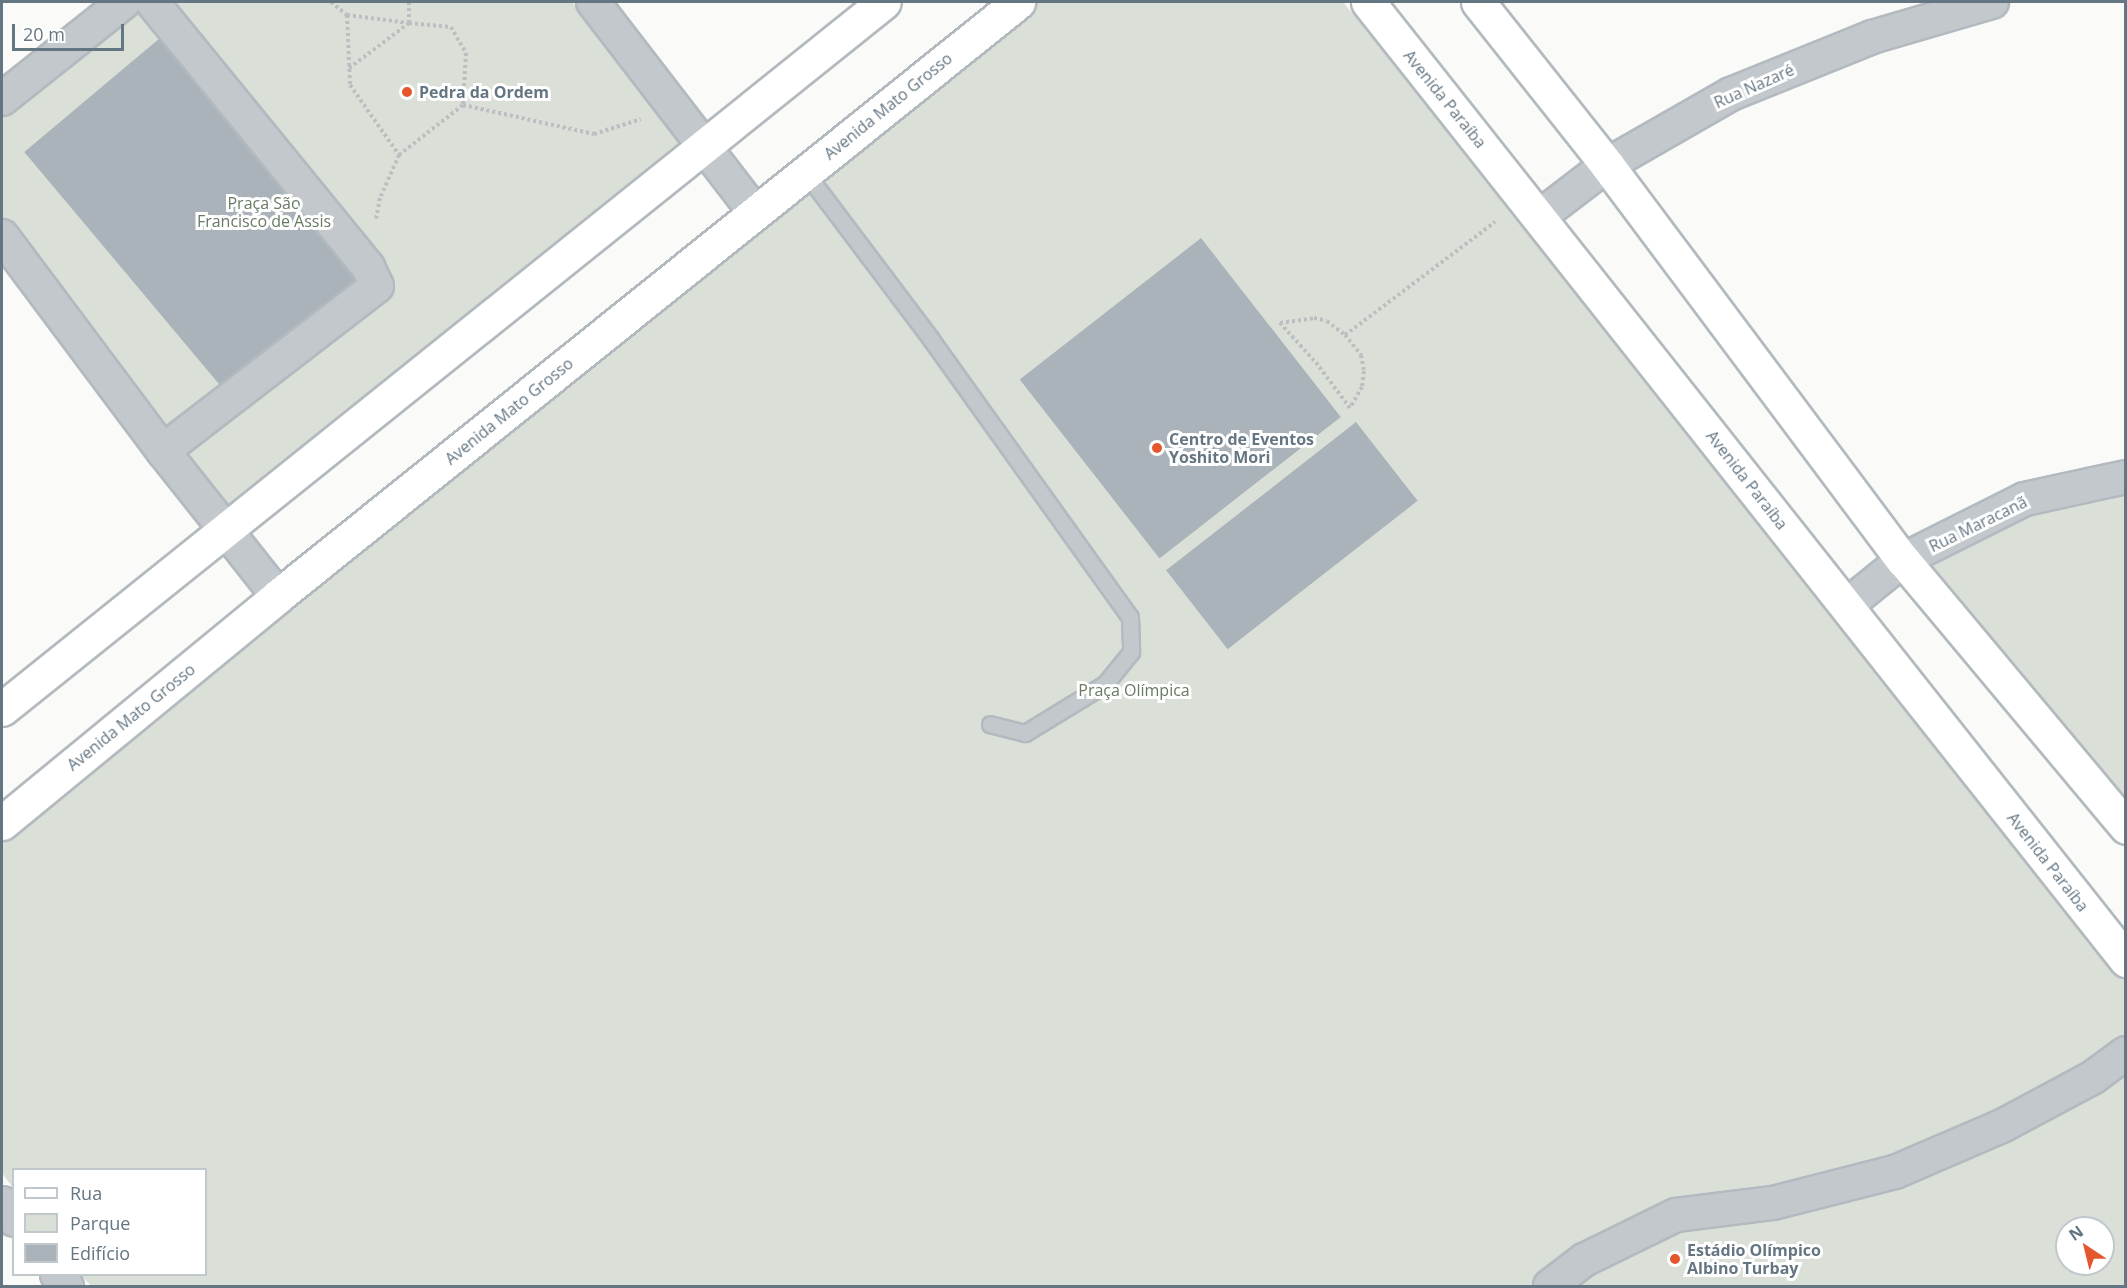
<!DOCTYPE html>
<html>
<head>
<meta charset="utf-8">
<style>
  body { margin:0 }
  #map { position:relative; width:2127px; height:1288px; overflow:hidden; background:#fafaf8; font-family:"Open Sans",sans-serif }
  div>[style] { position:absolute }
  .green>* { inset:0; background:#dadfd7 }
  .building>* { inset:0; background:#aab3b9; transform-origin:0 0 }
  .path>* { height:4px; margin-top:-2px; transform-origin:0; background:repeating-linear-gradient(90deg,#bbbfc2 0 3px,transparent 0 6px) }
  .roads { filter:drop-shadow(2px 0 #b3babf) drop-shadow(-2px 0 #b3babf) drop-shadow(0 2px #b3babf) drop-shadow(0 -2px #b3babf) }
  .service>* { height:15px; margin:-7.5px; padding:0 7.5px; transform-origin:7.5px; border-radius:7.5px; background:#c3c8cc }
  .minor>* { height:32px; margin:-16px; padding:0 16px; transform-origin:16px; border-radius:16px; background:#c3c8cc }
  .tertiary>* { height:33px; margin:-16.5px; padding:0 16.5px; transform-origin:16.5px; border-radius:16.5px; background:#c3c8cc }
  .secondary>* { height:33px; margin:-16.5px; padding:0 16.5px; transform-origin:16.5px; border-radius:16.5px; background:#fff }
  .dots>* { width:16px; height:16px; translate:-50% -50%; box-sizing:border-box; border:3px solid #fff; border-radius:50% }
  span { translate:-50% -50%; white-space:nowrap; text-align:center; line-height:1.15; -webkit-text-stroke:6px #fff; paint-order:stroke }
  .street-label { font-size:16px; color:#657683 }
  .poi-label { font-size:16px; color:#657683; font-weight:700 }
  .left { translate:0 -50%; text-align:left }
  .park-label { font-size:16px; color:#687a64 }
  .frame { position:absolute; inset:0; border:3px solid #657683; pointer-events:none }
  .legend { position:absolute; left:12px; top:1168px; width:195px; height:108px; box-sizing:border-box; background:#fff; border:2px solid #c1c8cd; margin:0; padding:8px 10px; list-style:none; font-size:18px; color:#657683 }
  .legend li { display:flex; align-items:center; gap:12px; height:30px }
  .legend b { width:30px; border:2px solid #c1c8cd }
  .north { position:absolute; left:2055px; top:1216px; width:60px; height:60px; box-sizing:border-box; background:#fff; border:2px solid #c1c8cd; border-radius:50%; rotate:325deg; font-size:16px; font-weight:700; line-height:24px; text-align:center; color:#657683 }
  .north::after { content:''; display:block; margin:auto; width:21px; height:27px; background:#e4572e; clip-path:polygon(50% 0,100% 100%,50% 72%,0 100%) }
  .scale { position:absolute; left:12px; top:24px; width:112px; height:27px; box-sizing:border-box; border:3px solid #657683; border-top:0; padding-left:8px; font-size:18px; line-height:21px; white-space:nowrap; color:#657683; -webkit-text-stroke:4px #fff; paint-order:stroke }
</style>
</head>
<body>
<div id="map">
  <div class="green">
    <div style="clip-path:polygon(133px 2px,572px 2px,690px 144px,227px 511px,2px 219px,2px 111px)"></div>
    <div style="clip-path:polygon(evenodd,1037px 2px,1343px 2px,1484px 169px,2125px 966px,2125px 1286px,91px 1286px,81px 1275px,206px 1274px,206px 1170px,14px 1170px,13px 1188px,2px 1173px,2px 839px,1037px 2px,2067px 1228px,2103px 1228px,2103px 1264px,2067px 1264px,2067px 1228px)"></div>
    <div style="clip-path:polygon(2125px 488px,2125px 798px,1926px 560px,2026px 511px)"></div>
  </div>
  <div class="building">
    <div style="left:166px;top:33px;width:325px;height:185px;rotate:50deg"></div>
    <div style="left:1201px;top:238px;width:227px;height:230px;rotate:52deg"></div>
    <div style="left:1356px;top:422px;width:100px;height:241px;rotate:52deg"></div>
  </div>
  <div class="path">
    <div style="left:331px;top:2px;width:21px;rotate:39deg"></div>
    <div style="left:347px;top:15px;width:70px;rotate:87.5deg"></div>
    <div style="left:350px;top:85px;width:85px;rotate:55deg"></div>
    <div style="left:399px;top:155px;width:47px;rotate:113.8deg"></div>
    <div style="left:380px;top:198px;width:21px;rotate:101deg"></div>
    <div style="left:409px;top:2px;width:21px;rotate:90deg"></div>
    <div style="left:409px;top:23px;width:42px;rotate:5.4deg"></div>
    <div style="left:451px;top:27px;width:30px;rotate:60deg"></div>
    <div style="left:466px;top:53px;width:52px;rotate:93.3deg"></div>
    <div style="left:463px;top:105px;width:134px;rotate:12.5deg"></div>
    <div style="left:594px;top:134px;width:49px;rotate:-17.7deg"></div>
    <div style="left:347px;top:15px;width:63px;rotate:7.4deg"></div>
    <div style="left:409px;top:23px;width:76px;rotate:143deg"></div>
    <div style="left:399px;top:155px;width:81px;rotate:-38deg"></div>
    <div style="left:1314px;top:318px;width:13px;rotate:13deg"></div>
    <div style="left:1327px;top:321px;width:23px;rotate:38deg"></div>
    <div style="left:1345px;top:335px;width:26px;rotate:51deg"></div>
    <div style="left:1361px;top:355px;width:16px;rotate:79deg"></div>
    <div style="left:1364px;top:371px;width:16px;rotate:97deg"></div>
    <div style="left:1362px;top:387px;width:24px;rotate:120deg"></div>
    <div style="left:1350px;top:408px;width:54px;rotate:-126.7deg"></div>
    <div style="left:1318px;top:365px;width:57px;rotate:-132.1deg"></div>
    <div style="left:1280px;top:323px;width:34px;rotate:-8deg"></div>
    <div style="left:1345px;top:335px;width:188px;rotate:-37deg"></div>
  </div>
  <div class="roads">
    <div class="service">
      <div style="left:805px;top:172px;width:208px;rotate:53deg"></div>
      <div style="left:930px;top:338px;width:343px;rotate:54.4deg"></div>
      <div style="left:1130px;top:617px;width:35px;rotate:88deg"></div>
      <div style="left:1131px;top:652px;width:41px;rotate:129.1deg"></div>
      <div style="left:1105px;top:684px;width:94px;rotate:148.5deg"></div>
      <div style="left:1025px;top:733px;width:36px;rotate:-166deg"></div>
    </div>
    <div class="minor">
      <div style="left:152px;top:2px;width:342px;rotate:50.8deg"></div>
      <div style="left:368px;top:267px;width:21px;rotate:65deg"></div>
      <div style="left:377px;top:286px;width:270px;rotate:142.4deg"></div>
      <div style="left:593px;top:2px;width:267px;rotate:52.4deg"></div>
      <div style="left:2px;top:99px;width:156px;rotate:-38.5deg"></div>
      <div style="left:1539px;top:217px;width:86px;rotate:-37.4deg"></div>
      <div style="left:1607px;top:165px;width:143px;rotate:-29.8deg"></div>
      <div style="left:1731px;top:94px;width:152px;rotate:-22deg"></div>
      <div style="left:1872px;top:37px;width:125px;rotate:-16.3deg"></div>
      <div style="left:2px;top:236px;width:269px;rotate:53.2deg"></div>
      <div style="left:163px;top:451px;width:185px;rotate:51.6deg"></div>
      <div style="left:1846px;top:606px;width:73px;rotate:-38.9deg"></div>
      <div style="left:1903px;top:560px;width:136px;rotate:-26.6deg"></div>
      <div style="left:2025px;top:499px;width:103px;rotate:-12.3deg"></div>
      <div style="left:1550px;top:1286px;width:43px;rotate:-37.4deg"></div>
      <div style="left:1584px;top:1260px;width:102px;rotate:-26.1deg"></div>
      <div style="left:1676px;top:1215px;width:98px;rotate:-7.1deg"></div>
      <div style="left:1773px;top:1203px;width:126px;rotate:-14.3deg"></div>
      <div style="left:1895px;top:1172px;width:116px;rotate:-23.3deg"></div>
      <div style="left:2002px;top:1126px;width:102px;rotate:-28.1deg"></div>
      <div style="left:2092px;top:1078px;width:42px;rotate:-36.3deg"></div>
    </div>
    <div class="tertiary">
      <div style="left:2px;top:1203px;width:20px;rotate:53deg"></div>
      <div style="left:57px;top:1274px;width:15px;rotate:53deg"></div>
    </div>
    <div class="secondary">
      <div style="left:1368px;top:2px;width:1222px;rotate:51.65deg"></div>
      <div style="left:1478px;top:2px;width:208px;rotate:51.6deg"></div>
      <div style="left:1607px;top:165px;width:494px;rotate:53.2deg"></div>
      <div style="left:1903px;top:560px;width:348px;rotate:50.1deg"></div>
      <div style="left:2px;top:709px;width:1130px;rotate:-38.72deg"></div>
      <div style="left:2px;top:823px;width:357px;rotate:-39.4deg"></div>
      <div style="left:278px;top:596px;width:949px;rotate:-38.75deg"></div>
    </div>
  </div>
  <div class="dots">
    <div style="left:407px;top:92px;background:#e4572e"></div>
    <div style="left:1157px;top:448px;background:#e4572e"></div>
    <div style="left:1675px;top:1259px;background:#e4572e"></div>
  </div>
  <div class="street-label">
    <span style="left:1754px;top:86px;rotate:-24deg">Rua Nazaré</span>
    <span style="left:1445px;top:99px;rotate:51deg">Avenida Paraíba</span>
    <span style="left:888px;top:106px;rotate:-39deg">Avenida Mato Grosso</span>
    <span style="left:509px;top:411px;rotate:-39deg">Avenida Mato Grosso</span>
    <span style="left:1747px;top:480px;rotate:52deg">Avenida Paraíba</span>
    <span style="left:1978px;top:524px;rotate:-26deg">Rua Maracanã</span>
    <span style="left:131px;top:717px;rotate:-39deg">Avenida Mato Grosso</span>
    <span style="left:2048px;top:862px;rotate:52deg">Avenida Paraíba</span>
  </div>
  <div class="poi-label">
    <span class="left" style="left:419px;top:92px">Pedra da Ordem</span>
    <span class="left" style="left:1169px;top:448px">Centro de Eventos<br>Yoshito Mori</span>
    <span class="left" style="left:1687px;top:1259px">Estádio Olímpico<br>Albino Turbay</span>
  </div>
  <div class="park-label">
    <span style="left:264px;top:212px">Praça São<br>Francisco de Assis</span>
    <span style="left:1134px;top:690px">Praça Olímpica</span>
  </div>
  <div class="frame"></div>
  <ul class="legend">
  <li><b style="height:8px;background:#fff"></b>Rua</li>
  <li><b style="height:16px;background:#dadfd7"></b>Parque</li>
  <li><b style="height:16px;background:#aab3b9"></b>Edifício</li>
  </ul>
  <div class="north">N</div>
  <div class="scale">20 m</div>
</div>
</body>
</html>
